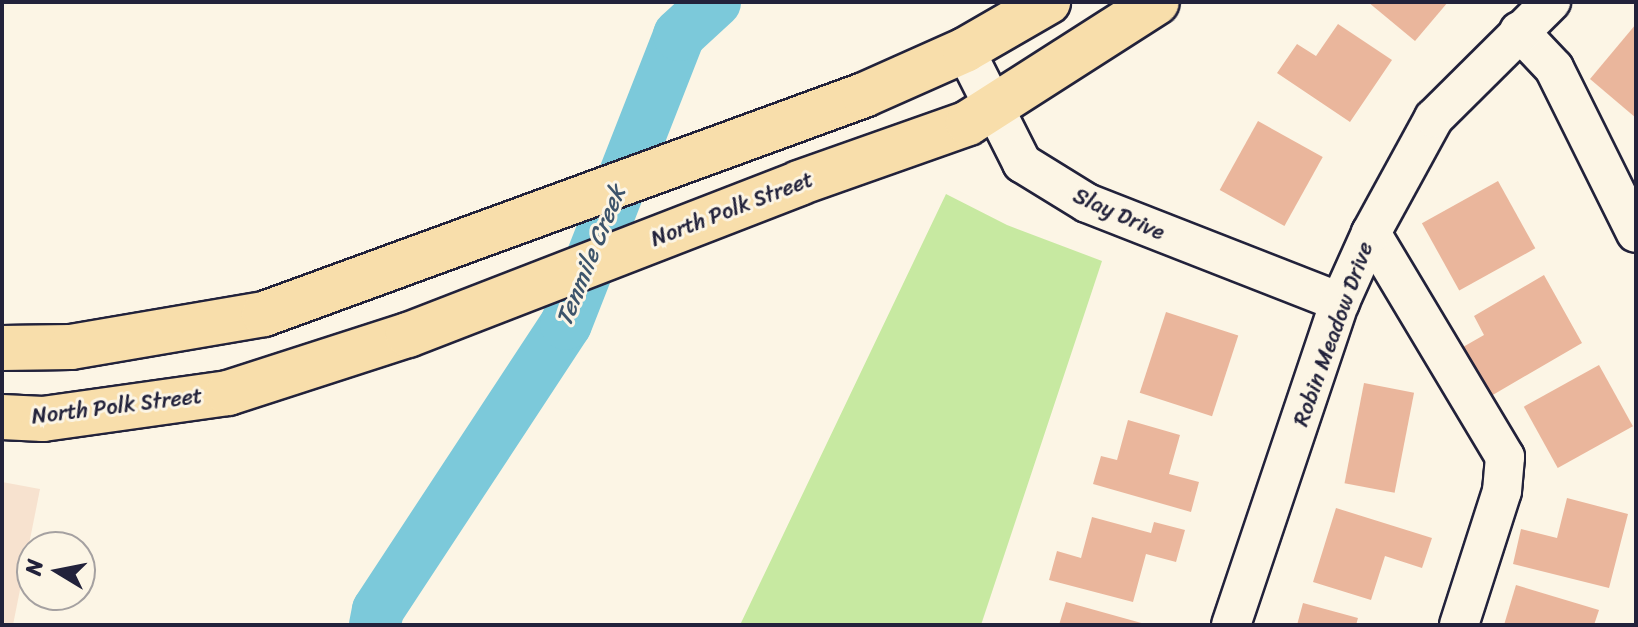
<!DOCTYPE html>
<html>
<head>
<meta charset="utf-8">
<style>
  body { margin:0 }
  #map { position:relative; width:1638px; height:627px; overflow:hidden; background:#fcf5e5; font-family:Sriracha,sans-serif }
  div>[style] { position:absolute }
  .built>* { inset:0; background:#f7e2cf }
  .green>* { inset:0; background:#c7e9a1 }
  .river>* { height:52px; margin:-26px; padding:0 26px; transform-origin:26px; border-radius:26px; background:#7cc9da }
  .building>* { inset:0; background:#eab69c; transform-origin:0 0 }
  .roads { filter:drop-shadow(2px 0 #22223b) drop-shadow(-2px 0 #22223b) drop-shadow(0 2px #22223b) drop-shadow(0 -2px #22223b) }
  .minor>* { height:38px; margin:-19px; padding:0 19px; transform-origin:19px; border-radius:19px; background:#fcf5e5 }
  .major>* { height:44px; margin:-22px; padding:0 22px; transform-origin:22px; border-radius:22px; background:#f8deab }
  span { translate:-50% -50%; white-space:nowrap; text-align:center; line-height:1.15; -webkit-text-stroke:6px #fcf5e5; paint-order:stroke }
  .street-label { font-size:22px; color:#22223b }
  .water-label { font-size:24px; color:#3d546b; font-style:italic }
  .frame { position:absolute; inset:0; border:4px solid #22223b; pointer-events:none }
  .north { position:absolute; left:16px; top:531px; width:80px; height:80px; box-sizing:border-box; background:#fcf5e5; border:2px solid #a5a1a1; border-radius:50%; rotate:280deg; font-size:22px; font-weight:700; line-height:32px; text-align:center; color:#22223b }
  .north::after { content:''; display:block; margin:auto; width:28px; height:36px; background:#22223b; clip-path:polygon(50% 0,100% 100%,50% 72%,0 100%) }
</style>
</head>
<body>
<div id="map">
  <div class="built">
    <div style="clip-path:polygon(2px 482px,40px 489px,13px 625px,2px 625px)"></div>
  </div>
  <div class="green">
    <div style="clip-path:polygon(946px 194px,1007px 225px,1102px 261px,981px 625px,740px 625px)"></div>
  </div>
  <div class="river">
    <div style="left:375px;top:625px;width:15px;rotate:-79deg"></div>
    <div style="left:378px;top:610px;width:342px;rotate:-56.7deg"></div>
    <div style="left:566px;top:324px;width:310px;rotate:-68.6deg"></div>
    <div style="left:679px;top:35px;width:49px;rotate:-42.5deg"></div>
  </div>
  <div class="building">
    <div style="clip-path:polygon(1368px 2px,1448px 2px,1415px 41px)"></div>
    <div style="clip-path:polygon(1338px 24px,1392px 60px,1350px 122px,1277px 73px,1297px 44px,1316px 56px)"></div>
    <div style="clip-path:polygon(1636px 24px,1636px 118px,1590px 79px)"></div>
    <div style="left:1258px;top:121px;width:74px;height:79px;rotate:29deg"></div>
    <div style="left:1498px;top:181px;width:77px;height:87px;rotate:61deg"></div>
    <div style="clip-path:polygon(1544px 275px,1582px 343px,1491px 396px,1463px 347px,1484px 335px,1474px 316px)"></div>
    <div style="left:1166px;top:312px;width:76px;height:85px;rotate:18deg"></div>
    <div style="left:1599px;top:365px;width:70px;height:86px;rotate:61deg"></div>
    <div style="left:1364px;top:383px;width:51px;height:102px;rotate:11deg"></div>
    <div style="clip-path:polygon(1128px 420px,1180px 435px,1169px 474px,1199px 482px,1191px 512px,1093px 484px,1101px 456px,1117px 460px)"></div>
    <div style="clip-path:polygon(1567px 498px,1628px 514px,1609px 588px,1513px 564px,1521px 529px,1557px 538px)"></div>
    <div style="clip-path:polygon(1336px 508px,1432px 538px,1422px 568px,1385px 556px,1371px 600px,1313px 582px)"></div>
    <div style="clip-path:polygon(1092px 517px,1151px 533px,1154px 522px,1185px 530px,1176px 562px,1146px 554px,1133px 602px,1049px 580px,1057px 551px,1081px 558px)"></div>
    <div style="clip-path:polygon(1516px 585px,1599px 610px,1594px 625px,1504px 625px)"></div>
    <div style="clip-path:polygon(1066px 602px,1145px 624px,1144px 625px,1059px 625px)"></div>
    <div style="clip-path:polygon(1303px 603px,1358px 618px,1356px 625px,1297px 625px)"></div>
  </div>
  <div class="roads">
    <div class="minor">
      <div style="left:1519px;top:31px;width:51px;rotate:46.6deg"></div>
      <div style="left:1554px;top:68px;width:184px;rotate:63.6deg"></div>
      <div style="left:965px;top:50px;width:127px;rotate:63.2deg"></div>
      <div style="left:1022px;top:163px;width:76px;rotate:31.6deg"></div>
      <div style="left:1087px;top:203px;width:272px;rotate:21.4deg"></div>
      <div style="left:1371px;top:233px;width:261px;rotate:59.1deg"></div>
      <div style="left:1505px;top:457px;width:34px;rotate:95deg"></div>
      <div style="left:1502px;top:491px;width:141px;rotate:107.8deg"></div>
      <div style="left:1231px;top:625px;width:341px;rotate:-71.4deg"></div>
      <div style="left:1340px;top:302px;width:76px;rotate:-65.8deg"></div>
      <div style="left:1371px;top:233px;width:131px;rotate:-61.3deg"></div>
      <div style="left:1434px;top:118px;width:165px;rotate:-44.8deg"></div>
    </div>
    <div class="major">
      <div style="left:2px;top:348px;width:69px;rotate:-0.8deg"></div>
      <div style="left:71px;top:347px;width:196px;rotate:-9.7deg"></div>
      <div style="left:264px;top:314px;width:639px;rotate:-20.05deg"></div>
      <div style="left:864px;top:95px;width:111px;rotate:-24deg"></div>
      <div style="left:965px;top:50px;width:96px;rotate:-30deg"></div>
      <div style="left:2px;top:417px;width:41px;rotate:2.8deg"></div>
      <div style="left:43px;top:419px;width:187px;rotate:-8deg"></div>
      <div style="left:228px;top:393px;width:189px;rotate:-17.9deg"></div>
      <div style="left:408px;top:335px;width:420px;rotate:-21.2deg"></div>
      <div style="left:799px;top:183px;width:179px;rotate:-19.5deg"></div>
      <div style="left:968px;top:123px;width:224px;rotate:-32.6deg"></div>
    </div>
  </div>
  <div class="street-label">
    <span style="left:732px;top:209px;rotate:-21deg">North Polk Street</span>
    <span style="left:1119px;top:214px;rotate:24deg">Slay Drive</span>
    <span style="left:1333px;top:334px;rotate:-70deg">Robin Meadow Drive</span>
    <span style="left:117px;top:406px;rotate:-7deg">North Polk Street</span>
  </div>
  <div class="water-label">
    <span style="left:591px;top:256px;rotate:-68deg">Tenmile Creek</span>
  </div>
  <div class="frame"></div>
  <div class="north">N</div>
</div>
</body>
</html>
